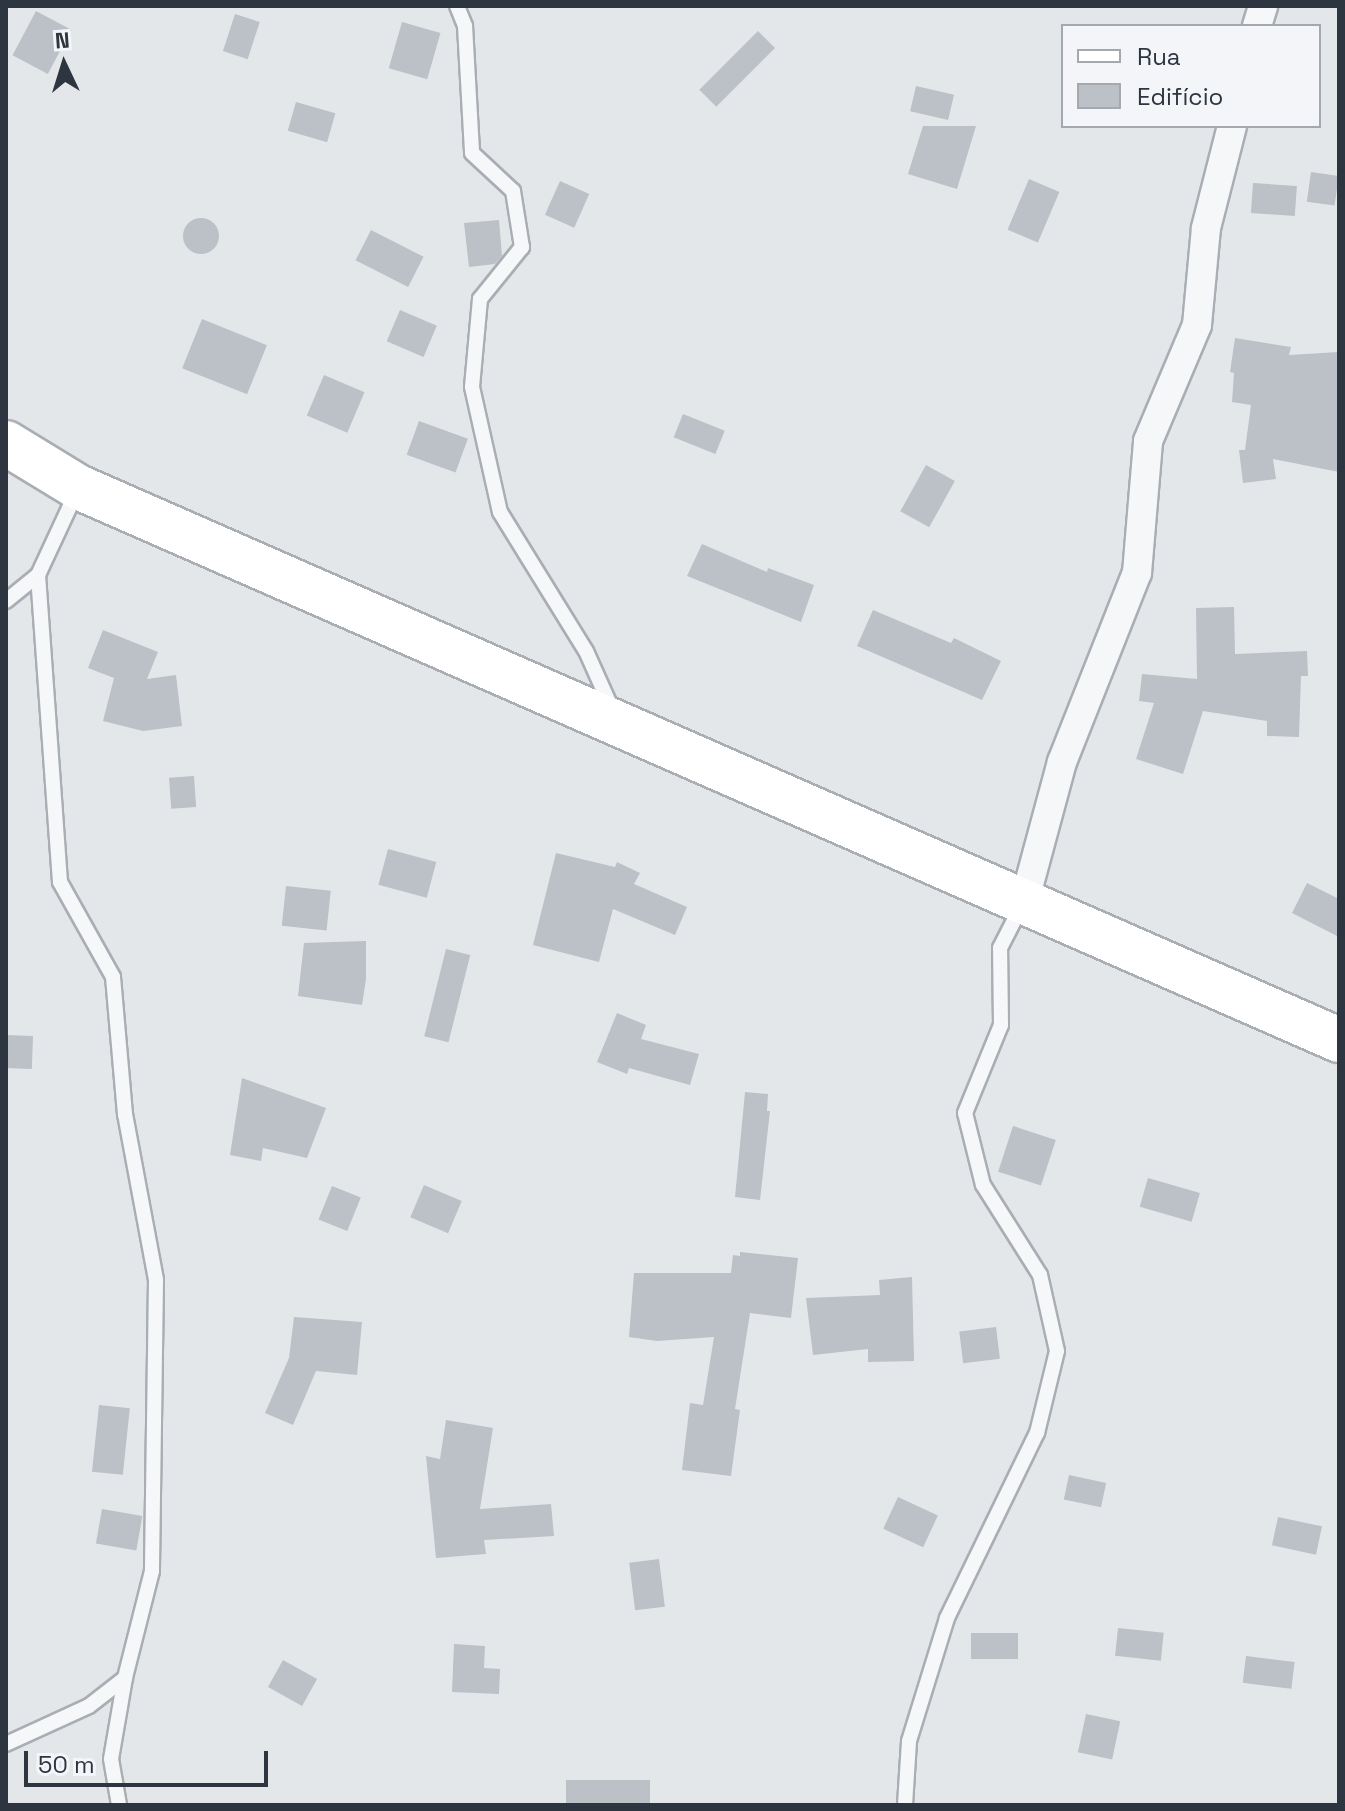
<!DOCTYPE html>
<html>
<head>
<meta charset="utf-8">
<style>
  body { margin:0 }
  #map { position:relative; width:1345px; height:1811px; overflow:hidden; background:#e4e7ea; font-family:"Space Grotesk",sans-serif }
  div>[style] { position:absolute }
  .building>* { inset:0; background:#bcc0c7; transform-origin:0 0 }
  .round { border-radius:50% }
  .roads { filter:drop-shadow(2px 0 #a9aeb4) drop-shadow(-2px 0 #a9aeb4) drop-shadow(0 2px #a9aeb4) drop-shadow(0 -2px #a9aeb4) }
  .service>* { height:14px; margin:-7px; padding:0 7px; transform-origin:7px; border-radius:7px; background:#f6f7f9 }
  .minor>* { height:28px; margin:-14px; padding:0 14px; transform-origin:14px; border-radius:14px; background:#f6f7f9 }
  .primary>* { height:44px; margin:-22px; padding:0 22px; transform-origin:22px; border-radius:22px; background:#fff }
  span { translate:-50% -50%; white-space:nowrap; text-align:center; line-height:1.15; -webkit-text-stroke:6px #f3f5f8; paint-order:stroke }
  .frame { position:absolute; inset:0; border:8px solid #2d3541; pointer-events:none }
  .legend { position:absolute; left:1061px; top:24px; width:260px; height:104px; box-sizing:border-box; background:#f3f5f8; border:2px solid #a4a8af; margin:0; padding:10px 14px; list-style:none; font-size:24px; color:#2d3541 }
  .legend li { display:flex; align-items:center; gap:16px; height:40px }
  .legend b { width:40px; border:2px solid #a4a8af }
  .north { position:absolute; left:24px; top:24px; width:80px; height:80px; -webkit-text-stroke:6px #f3f5f8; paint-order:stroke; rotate:356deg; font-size:22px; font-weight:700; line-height:32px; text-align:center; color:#2d3541 }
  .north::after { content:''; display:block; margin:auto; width:28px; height:36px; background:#2d3541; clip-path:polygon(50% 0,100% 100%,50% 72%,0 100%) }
  .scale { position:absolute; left:24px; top:1751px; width:244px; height:36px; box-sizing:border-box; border:4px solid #2d3541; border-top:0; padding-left:10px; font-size:24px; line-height:28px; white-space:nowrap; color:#2d3541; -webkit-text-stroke:6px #f3f5f8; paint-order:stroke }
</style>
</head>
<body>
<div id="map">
  <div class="building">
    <div style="left:36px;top:11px;width:40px;height:50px;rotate:28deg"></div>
    <div style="left:235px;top:14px;width:26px;height:39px;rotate:18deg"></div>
    <div style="left:402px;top:22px;width:40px;height:48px;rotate:16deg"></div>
    <div style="left:758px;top:31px;width:24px;height:83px;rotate:45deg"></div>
    <div style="left:916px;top:86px;width:39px;height:26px;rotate:13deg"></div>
    <div style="left:296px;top:102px;width:41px;height:30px;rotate:16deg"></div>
    <div style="clip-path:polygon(923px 126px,976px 126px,957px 189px,908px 174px)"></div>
    <div style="left:1311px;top:172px;width:28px;height:30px;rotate:8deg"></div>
    <div style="left:1029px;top:179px;width:33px;height:55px;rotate:23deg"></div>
    <div style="left:560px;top:181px;width:32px;height:37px;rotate:24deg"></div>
    <div style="left:1253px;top:183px;width:44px;height:30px;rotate:4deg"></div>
    <div class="round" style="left:183px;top:218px;width:36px;height:36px"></div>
    <div style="clip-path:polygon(499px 220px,502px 256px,495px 264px,469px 267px,464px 223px)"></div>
    <div style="left:371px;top:230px;width:59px;height:34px;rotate:27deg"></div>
    <div style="left:400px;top:310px;width:40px;height:34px;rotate:23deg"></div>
    <div style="left:202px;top:319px;width:70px;height:53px;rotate:22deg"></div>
    <div style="clip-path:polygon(1235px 338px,1291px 347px,1289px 355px,1339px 352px,1339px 472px,1273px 459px,1276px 479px,1243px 483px,1239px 450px,1245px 450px,1251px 405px,1232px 402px,1234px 373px,1230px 372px)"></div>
    <div style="left:324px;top:375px;width:44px;height:44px;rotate:23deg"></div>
    <div style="left:683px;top:414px;width:45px;height:25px;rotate:22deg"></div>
    <div style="left:419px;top:421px;width:52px;height:36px;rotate:20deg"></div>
    <div style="left:926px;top:465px;width:33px;height:53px;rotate:29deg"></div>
    <div style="clip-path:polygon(702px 544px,767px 572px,768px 568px,814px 585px,801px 622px,687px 576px)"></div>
    <div style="clip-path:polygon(1234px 607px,1235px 654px,1307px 651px,1308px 676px,1301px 676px,1299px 737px,1267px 736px,1267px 721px,1203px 711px,1183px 774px,1136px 759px,1154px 703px,1139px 701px,1142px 674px,1197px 679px,1196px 608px)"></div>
    <div style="clip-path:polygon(873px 610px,951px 643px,954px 638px,1001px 661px,982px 700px,857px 646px)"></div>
    <div style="clip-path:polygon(103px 630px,158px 652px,147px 679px,176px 675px,182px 726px,143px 731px,103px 721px,114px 678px,88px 668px)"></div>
    <div style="left:194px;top:776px;width:31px;height:25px;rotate:86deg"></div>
    <div style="left:388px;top:849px;width:50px;height:37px;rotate:15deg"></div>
    <div style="clip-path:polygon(556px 853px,615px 867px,617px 862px,640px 873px,634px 884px,687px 907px,675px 935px,613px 909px,599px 962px,533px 945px)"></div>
    <div style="clip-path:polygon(1307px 883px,1339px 899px,1339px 937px,1292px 913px)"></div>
    <div style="left:286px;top:886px;width:45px;height:40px;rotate:6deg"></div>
    <div style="clip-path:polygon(366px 941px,366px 979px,362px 1005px,298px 996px,304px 943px)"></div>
    <div style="left:446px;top:949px;width:25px;height:90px;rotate:14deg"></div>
    <div style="clip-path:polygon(617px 1013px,646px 1025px,641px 1039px,699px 1054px,690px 1085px,629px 1068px,627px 1074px,597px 1062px)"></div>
    <div style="left:6px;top:1035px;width:27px;height:33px;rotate:2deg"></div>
    <div style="clip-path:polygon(242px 1078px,326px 1108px,307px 1158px,263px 1148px,261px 1161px,230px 1155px)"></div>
    <div style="clip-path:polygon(745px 1092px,768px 1094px,767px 1111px,770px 1111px,760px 1200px,735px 1197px)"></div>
    <div style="left:1013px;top:1126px;width:45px;height:48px;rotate:18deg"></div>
    <div style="left:1148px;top:1178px;width:54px;height:30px;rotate:16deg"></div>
    <div style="left:424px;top:1185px;width:41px;height:35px;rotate:23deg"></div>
    <div style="left:332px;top:1186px;width:31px;height:36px;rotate:22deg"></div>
    <div style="clip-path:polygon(740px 1252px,798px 1258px,791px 1318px,750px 1313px,735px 1409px,740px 1410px,731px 1476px,682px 1470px,690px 1403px,703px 1405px,714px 1337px,657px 1341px,629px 1337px,634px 1273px,731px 1273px,733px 1255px,740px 1256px)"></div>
    <div style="clip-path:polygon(912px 1277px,914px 1361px,868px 1362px,868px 1349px,813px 1355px,806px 1298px,880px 1295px,879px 1280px)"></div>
    <div style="clip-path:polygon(294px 1317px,362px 1322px,357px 1375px,316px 1371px,293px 1425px,265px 1413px,289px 1358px)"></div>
    <div style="left:996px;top:1327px;width:32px;height:37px;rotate:83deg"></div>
    <div style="left:99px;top:1405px;width:31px;height:67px;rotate:6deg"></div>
    <div style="clip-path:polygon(446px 1420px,493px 1428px,480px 1509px,551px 1504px,554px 1536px,484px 1540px,486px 1554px,436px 1558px,426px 1456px,440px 1459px)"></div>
    <div style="left:1069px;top:1475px;width:38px;height:25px;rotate:12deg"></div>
    <div style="left:898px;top:1497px;width:44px;height:35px;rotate:25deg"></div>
    <div style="left:102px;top:1509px;width:41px;height:35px;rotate:10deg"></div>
    <div style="left:1278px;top:1517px;width:45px;height:29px;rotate:12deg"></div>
    <div style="left:659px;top:1559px;width:48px;height:30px;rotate:83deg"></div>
    <div style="left:1118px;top:1628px;width:46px;height:28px;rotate:6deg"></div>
    <div style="left:971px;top:1633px;width:47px;height:26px"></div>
    <div style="clip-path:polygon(454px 1644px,485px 1646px,484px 1668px,500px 1669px,499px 1694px,452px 1692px)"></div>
    <div style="left:1246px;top:1656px;width:49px;height:27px;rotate:7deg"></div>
    <div style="left:283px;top:1660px;width:39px;height:31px;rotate:29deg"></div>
    <div style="left:1086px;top:1714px;width:35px;height:39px;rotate:12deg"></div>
    <div style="left:650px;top:1780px;width:25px;height:84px;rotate:90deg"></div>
  </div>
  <div class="roads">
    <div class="service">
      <div style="left:457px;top:6px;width:22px;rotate:68deg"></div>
      <div style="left:465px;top:26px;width:127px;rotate:86.8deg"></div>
      <div style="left:472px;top:153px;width:56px;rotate:42.8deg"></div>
      <div style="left:513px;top:191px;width:57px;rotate:80.9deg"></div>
      <div style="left:522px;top:247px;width:67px;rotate:128.9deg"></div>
      <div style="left:480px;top:299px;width:88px;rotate:95.2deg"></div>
      <div style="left:472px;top:387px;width:128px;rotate:77.4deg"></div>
      <div style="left:500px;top:512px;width:163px;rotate:58.3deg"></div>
      <div style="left:586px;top:651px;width:64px;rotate:65.9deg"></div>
      <div style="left:77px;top:491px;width:93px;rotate:114.9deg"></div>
      <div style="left:38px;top:575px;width:308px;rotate:85.9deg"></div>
      <div style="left:60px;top:882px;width:109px;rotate:60.8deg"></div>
      <div style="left:113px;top:977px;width:138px;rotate:85deg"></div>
      <div style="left:125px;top:1114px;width:169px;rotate:79.4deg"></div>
      <div style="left:156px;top:1280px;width:291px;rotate:90.8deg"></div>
      <div style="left:152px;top:1571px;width:110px;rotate:104.2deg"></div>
      <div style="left:125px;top:1678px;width:82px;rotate:99.8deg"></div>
      <div style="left:111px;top:1759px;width:47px;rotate:80.1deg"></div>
      <div style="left:6px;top:601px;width:41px;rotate:-39.1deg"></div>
      <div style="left:6px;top:1744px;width:91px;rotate:-24.6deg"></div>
      <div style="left:89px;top:1706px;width:46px;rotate:-37.9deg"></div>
      <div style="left:905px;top:1805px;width:64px;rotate:-86.4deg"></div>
      <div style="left:909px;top:1741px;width:129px;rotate:-72.8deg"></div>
      <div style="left:947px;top:1618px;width:206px;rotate:-64.1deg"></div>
      <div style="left:1037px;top:1433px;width:84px;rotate:-76.3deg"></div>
      <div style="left:1057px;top:1351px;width:78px;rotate:-102.6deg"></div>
      <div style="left:1040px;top:1275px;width:107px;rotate:-122.3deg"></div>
      <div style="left:983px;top:1185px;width:74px;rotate:-104deg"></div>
      <div style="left:965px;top:1113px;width:95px;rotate:-67.8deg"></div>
      <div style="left:1001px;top:1025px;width:77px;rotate:-90.7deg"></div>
      <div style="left:1000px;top:948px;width:46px;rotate:-62.9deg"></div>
    </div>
    <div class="minor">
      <div style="left:1257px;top:26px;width:21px;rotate:-73deg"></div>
      <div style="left:1025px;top:899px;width:142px;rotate:-74.9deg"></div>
      <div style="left:1062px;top:762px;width:203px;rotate:-68.4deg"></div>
      <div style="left:1137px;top:573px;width:132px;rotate:-85.2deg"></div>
      <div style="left:1148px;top:441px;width:126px;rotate:-67.1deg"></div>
      <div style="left:1197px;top:325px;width:97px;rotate:-84.7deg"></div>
      <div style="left:1206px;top:228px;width:105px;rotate:-75.7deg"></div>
    </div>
    <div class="primary">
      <div style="left:6px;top:443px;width:84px;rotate:31.4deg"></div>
      <div style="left:78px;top:487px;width:1377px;rotate:23.68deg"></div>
    </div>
  </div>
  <div class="frame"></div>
  <ul class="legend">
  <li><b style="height:10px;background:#fff"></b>Rua</li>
  <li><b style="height:22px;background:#bcc0c7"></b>Edifício</li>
  </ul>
  <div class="north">N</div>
  <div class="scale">50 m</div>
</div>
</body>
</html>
